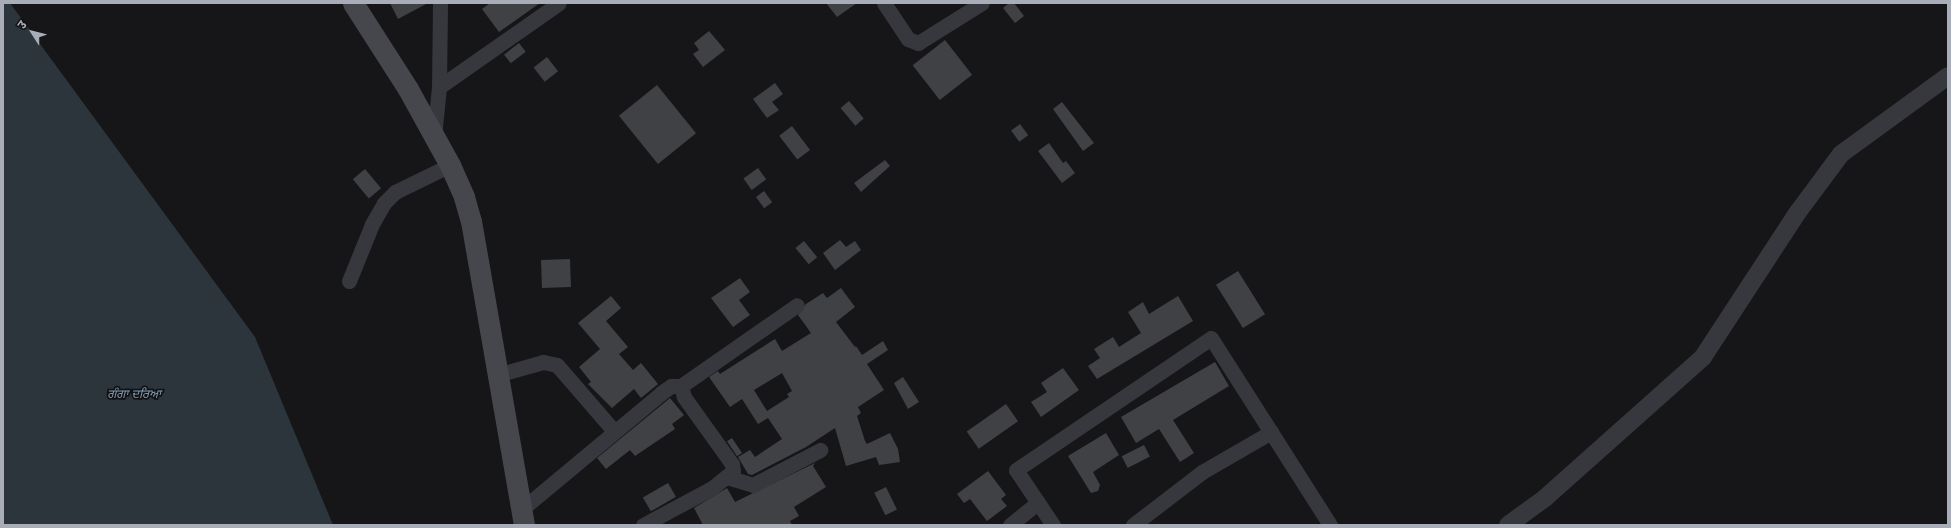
<!DOCTYPE html>
<html>
<head>
<meta charset="utf-8">
<style>
  body { margin:0 }
  #map { position:relative; width:1951px; height:528px; overflow:hidden; background:#161618; font-family:Poppins,"Noto Sans Devanagari","Noto Sans Gurmukhi",sans-serif }
  div>[style] { position:absolute }
  .water>* { inset:0; background:#2c353c }
  .building>* { inset:0; background:#404145; transform-origin:0 0 }
  .minor>* { height:15px; margin:-7.5px; padding:0 7.5px; transform-origin:7.5px; border-radius:7.5px; background:#37383d }
  .tertiary>* { height:18px; margin:-9px; padding:0 9px; transform-origin:9px; border-radius:9px; background:#37383d }
  .secondary>* { height:21px; margin:-10.5px; padding:0 10.5px; transform-origin:10.5px; border-radius:10.5px; background:#45474d }
  span { translate:-50% -50%; white-space:nowrap; text-align:center; line-height:1.15; -webkit-text-stroke:3.5px #111113; paint-order:stroke }
  .water-label { font-size:12px; color:#7f9bb3; font-style:italic }
  .frame { position:absolute; inset:0; border:4px solid #a8adb8; pointer-events:none }
  .north { position:absolute; left:12px; top:12px; width:40px; height:40px; -webkit-text-stroke:3px #111113; paint-order:stroke; rotate:306deg; font-size:11px; font-weight:700; line-height:16px; text-align:center; color:#a8adb8 }
  .north::after { content:''; display:block; margin:auto; width:14px; height:18px; background:#a8adb8; clip-path:polygon(50% 0,100% 100%,50% 72%,0 100%) }
</style>
</head>
<body>
<div id="map">
  <div class="water">
    <div style="clip-path:polygon(3px 3px,10px 3px,255px 337px,333px 525px,3px 525px)"></div>
  </div>
  <div class="building">
    <div style="clip-path:polygon(390px 3px,428px 3px,398px 19px)"></div>
    <div style="clip-path:polygon(490px 3px,540px 3px,499px 32px,482px 9px)"></div>
    <div style="clip-path:polygon(826px 3px,857px 3px,837px 17px)"></div>
    <div style="clip-path:polygon(1009px 3px,1014px 3px,1024px 16px,1015px 23px,1003px 8px)"></div>
    <div style="clip-path:polygon(709px 31px,725px 50px,703px 67px,693px 54px,699px 50px,694px 43px)"></div>
    <div style="left:945px;top:40px;width:44px;height:41px;rotate:52deg"></div>
    <div style="left:519px;top:43px;width:11px;height:19px;rotate:52deg"></div>
    <div style="left:547px;top:57px;width:18px;height:17px;rotate:52deg"></div>
    <div style="clip-path:polygon(775px 83px,783px 94px,772px 102px,779px 110px,767px 118px,753px 99px)"></div>
    <div style="left:657px;top:85px;width:62px;height:49px;rotate:51deg"></div>
    <div style="left:849px;top:101px;width:23px;height:11px;rotate:50deg"></div>
    <div style="clip-path:polygon(1062px 102px,1094px 143px,1083px 151px,1053px 109px)"></div>
    <div style="left:1020px;top:124px;width:14px;height:11px;rotate:54deg"></div>
    <div style="left:792px;top:126px;width:30px;height:16px;rotate:53deg"></div>
    <div style="clip-path:polygon(1049px 143px,1063px 163px,1066px 161px,1075px 173px,1062px 183px,1038px 151px)"></div>
    <div style="clip-path:polygon(885px 160px,890px 166px,861px 192px,854px 183px)"></div>
    <div style="left:758px;top:168px;width:14px;height:18px;rotate:54deg"></div>
    <div style="left:365px;top:169px;width:25px;height:16px;rotate:50deg"></div>
    <div style="left:764px;top:191px;width:14px;height:10px;rotate:54deg"></div>
    <div style="clip-path:polygon(840px 240px,846px 247px,855px 241px,861px 250px,835px 270px,823px 253px)"></div>
    <div style="left:804px;top:241px;width:21px;height:11px;rotate:51deg"></div>
    <div style="left:570px;top:259px;width:28px;height:29px;rotate:88deg"></div>
    <div style="left:1238px;top:271px;width:51px;height:26px;rotate:58deg"></div>
    <div style="clip-path:polygon(740px 278px,750px 292px,739px 300px,750px 315px,733px 327px,711px 298px)"></div>
    <div style="clip-path:polygon(evenodd,841px 288px,855px 307px,836px 322px,855px 347px,856px 346px,862px 355px,883px 341px,888px 350px,867px 364px,884px 390px,858px 407px,861px 413px,857px 416px,865px 441px,867px 444px,890px 433px,898px 449px,900px 462px,879px 465px,876px 457px,846px 466px,835px 428px,806px 447px,752px 475px,748px 474px,738px 457px,750px 450px,755px 457px,782px 439px,768px 418px,758px 424px,742px 399px,730px 407px,709px 377px,718px 371px,720px 374px,775px 339px,782px 351px,811px 333px,798px 315px,806px 304px,823px 293px,827px 298px,841px 288px,782px 373px,792px 391px,787px 394px,789px 397px,767px 411px,754px 390px,782px 373px)"></div>
    <div style="clip-path:polygon(611px 296px,621px 308px,606px 321px,628px 347px,619px 354px,633px 370px,641px 363px,658px 384px,641px 398px,634px 389px,612px 408px,588px 384px,591px 382px,579px 367px,600px 349px,578px 323px)"></div>
    <div style="clip-path:polygon(1178px 296px,1193px 321px,1097px 379px,1088px 366px,1100px 358px,1094px 349px,1113px 337px,1119px 347px,1141px 333px,1128px 312px,1143px 302px,1149px 314px)"></div>
    <div style="clip-path:polygon(1215px 362px,1229px 386px,1173px 420px,1194px 453px,1180px 462px,1159px 429px,1136px 443px,1121px 417px)"></div>
    <div style="clip-path:polygon(1063px 368px,1079px 390px,1041px 417px,1031px 402px,1047px 392px,1041px 383px)"></div>
    <div style="clip-path:polygon(903px 377px,919px 402px,908px 409px,894px 383px)"></div>
    <div style="clip-path:polygon(670px 398px,684px 415px,672px 424px,675px 429px,635px 456px,630px 450px,606px 469px,597px 458px)"></div>
    <div style="left:1006px;top:404px;width:21px;height:48px;rotate:55deg"></div>
    <div style="clip-path:polygon(1106px 433px,1119px 455px,1093px 472px,1100px 485px,1098px 491px,1091px 493px,1068px 456px)"></div>
    <div style="left:732px;top:438px;width:18px;height:6px;rotate:56deg"></div>
    <div style="left:1144px;top:445px;width:13px;height:25px;rotate:63deg"></div>
    <div style="clip-path:polygon(815px 463px,813px 466px,826px 487px,794px 507px,799px 516px,790px 521px,792px 525px,703px 525px,694px 508px,727px 488px,735px 502px)"></div>
    <div style="clip-path:polygon(988px 471px,1006px 495px,1001px 499px,1007px 506px,987px 521px,970px 499px,964px 503px,957px 494px)"></div>
    <div style="left:668px;top:483px;width:16px;height:29px;rotate:60deg"></div>
    <div style="left:886px;top:487px;width:25px;height:13px;rotate:64deg"></div>
  </div>
  <div class="minor">
    <div style="left:884px;top:3px;width:43px;rotate:56.3deg"></div>
    <div style="left:908px;top:39px;width:11px;rotate:22deg"></div>
    <div style="left:918px;top:43px;width:75px;rotate:-32deg"></div>
    <div style="left:439px;top:87px;width:146px;rotate:-35deg"></div>
    <div style="left:434px;top:137px;width:50px;rotate:-84.3deg"></div>
    <div style="left:439px;top:87px;width:84px;rotate:-89.3deg"></div>
    <div style="left:349px;top:281px;width:61px;rotate:-68deg"></div>
    <div style="left:372px;top:224px;width:24px;rotate:-60deg"></div>
    <div style="left:384px;top:203px;width:16px;rotate:-45deg"></div>
    <div style="left:395px;top:192px;width:61px;rotate:-26.1deg"></div>
    <div style="left:497px;top:375px;width:48px;rotate:-15.8deg"></div>
    <div style="left:543px;top:362px;width:14px;rotate:12deg"></div>
    <div style="left:557px;top:365px;width:87px;rotate:49.2deg"></div>
    <div style="left:727px;top:477px;width:27px;rotate:17deg"></div>
    <div style="left:753px;top:485px;width:76px;rotate:-27.6deg"></div>
    <div style="left:522px;top:509px;width:181px;rotate:-39.8deg"></div>
    <div style="left:661px;top:393px;width:12px;rotate:-35deg"></div>
    <div style="left:671px;top:386px;width:10px"></div>
    <div style="left:643px;top:525px;width:78px;rotate:-28.2deg"></div>
    <div style="left:712px;top:488px;width:27px;rotate:-39deg"></div>
    <div style="left:733px;top:471px;width:7px;rotate:-98deg"></div>
    <div style="left:732px;top:464px;width:82px;rotate:-125.6deg"></div>
    <div style="left:684px;top:397px;width:11px;rotate:-105deg"></div>
    <div style="left:681px;top:386px;width:141px;rotate:-34.9deg"></div>
    <div style="left:1010px;top:525px;width:36px;rotate:-39deg"></div>
    <div style="left:1053px;top:525px;width:66px;rotate:-123.9deg"></div>
    <div style="left:1016px;top:470px;width:235px;rotate:-34.1deg"></div>
    <div style="left:1211px;top:338px;width:222px;rotate:57.5deg"></div>
    <div style="left:1133px;top:525px;width:87px;rotate:-37.5deg"></div>
    <div style="left:1202px;top:472px;width:80px;rotate:-30.1deg"></div>
  </div>
  <div class="tertiary">
    <div style="left:1508px;top:525px;width:46px;rotate:-36.1deg"></div>
    <div style="left:1545px;top:498px;width:212px;rotate:-41.7deg"></div>
    <div style="left:1703px;top:357px;width:173px;rotate:-56.8deg"></div>
    <div style="left:1798px;top:212px;width:72px;rotate:-53.4deg"></div>
    <div style="left:1841px;top:154px;width:132px;rotate:-36.1deg"></div>
  </div>
  <div class="secondary">
    <div style="left:353px;top:3px;width:102px;rotate:57.4deg"></div>
    <div style="left:408px;top:89px;width:87px;rotate:61.1deg"></div>
    <div style="left:450px;top:165px;width:35px;rotate:66deg"></div>
    <div style="left:464px;top:197px;width:25px;rotate:74deg"></div>
    <div style="left:471px;top:221px;width:309px;rotate:80.1deg"></div>
  </div>
  <div class="water-label">
    <span style="left:134px;top:394px">ਗੰਗਾ ਦਰਿਆ</span>
  </div>
  <div class="frame"></div>
  <div class="north">उ</div>
</div>
</body>
</html>
